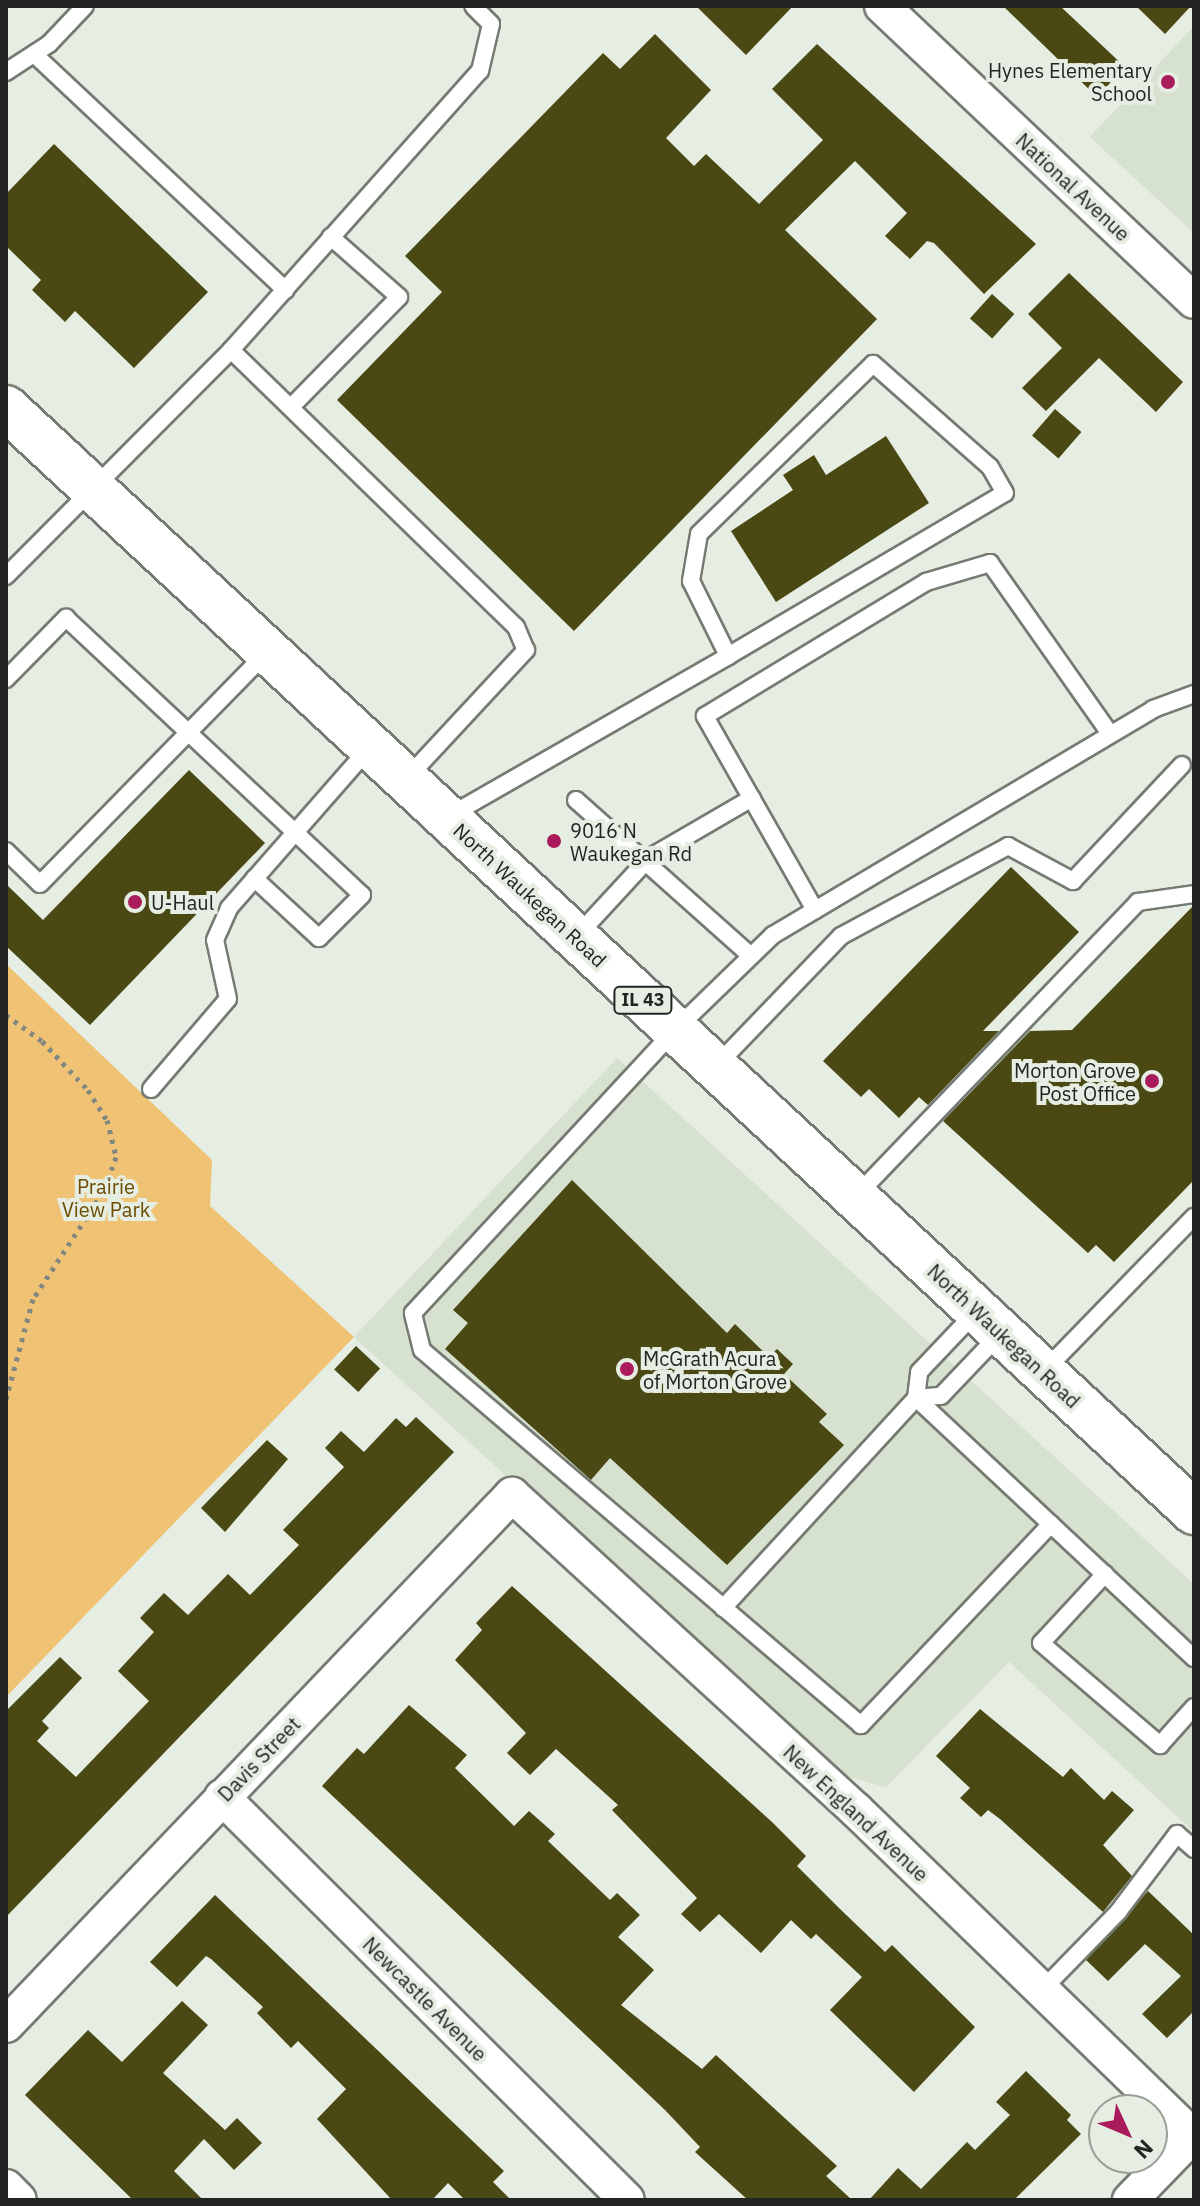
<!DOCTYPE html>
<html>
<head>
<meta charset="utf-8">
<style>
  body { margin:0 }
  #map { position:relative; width:1200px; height:2206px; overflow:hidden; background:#e6ede2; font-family:"IBM Plex Sans",sans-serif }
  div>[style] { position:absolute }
  .built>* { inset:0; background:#d6e1d0 }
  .green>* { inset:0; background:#efc274 }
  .building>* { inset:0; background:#4a4813; transform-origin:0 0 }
  .path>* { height:5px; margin-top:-2.5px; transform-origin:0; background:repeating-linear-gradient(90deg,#82877f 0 4px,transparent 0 10px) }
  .roads { filter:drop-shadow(2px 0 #757b72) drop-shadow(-2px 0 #757b72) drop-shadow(0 2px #757b72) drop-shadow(0 -2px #757b72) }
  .service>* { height:16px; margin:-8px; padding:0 8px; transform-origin:8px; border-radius:8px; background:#fff }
  .minor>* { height:34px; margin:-17px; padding:0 17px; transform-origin:17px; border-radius:17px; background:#fff }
  .primary>* { height:44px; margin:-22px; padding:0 22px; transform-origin:22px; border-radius:22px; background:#fff }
  .dots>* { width:22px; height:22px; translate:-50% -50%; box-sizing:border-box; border:4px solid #e6ede2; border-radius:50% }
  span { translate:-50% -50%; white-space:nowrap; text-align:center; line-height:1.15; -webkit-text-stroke:8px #e6ede2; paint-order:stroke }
  .shield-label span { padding:2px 6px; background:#e6ede2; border:2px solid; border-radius:6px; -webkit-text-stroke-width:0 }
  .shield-label { font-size:18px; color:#222521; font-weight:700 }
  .poi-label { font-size:20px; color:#222521 }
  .right { translate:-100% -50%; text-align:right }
  .left { translate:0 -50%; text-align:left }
  .street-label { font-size:20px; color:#222521 }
  .park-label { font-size:20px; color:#6c4c03 }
  .frame { position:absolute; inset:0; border:8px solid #222521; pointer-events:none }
  .north { position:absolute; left:1088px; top:2094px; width:80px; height:80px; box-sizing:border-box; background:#e6ede2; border:2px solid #989d95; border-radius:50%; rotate:134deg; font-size:22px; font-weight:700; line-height:32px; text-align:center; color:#222521 }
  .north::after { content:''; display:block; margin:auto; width:28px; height:36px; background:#a91b5a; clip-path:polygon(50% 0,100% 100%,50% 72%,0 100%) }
</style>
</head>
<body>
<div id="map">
  <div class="built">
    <div style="clip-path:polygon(1194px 26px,1194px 233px,1090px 137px)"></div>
    <div style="clip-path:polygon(617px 1058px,1194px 1584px,1194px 1832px,1009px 1662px,886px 1787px,830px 1772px,354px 1337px)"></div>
  </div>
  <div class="green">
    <div style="clip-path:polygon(6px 964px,212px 1160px,210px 1206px,354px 1337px,6px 1697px)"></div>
  </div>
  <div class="building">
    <div style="clip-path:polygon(696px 6px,793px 6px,746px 55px)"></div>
    <div style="clip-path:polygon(1003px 6px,1060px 6px,1125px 67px,1097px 97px)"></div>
    <div style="clip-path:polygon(1136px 6px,1191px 6px,1165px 34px)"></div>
    <div style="clip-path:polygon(655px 34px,711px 90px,666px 138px,694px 166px,706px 154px,759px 204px,823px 140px,772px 89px,817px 44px,1036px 244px,984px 294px,934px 243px,927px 241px,910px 259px,885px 236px,907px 213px,855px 161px,785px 230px,877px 319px,574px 631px,337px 400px,442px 292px,405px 256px,603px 53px,620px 69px)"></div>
    <div style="clip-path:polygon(54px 144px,208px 292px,134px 368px,75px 311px,65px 322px,32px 290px,41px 280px,6px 246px,6px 194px)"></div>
    <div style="clip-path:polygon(1069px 273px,1183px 382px,1156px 412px,1099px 358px,1046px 411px,1022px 388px,1062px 348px,1028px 314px)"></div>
    <div style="left:992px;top:294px;width:30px;height:33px;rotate:42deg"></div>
    <div style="left:1055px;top:409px;width:35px;height:35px;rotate:41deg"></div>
    <div style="clip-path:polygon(886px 436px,929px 503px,776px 602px,731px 531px,793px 490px,783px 475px,814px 455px,826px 475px)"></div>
    <div style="clip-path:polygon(189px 770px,265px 843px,90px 1025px,6px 946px,6px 884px,43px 920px)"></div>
    <div style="clip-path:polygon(1011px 867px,1079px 932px,983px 1031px,999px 1031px,928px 1105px,919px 1097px,899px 1118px,869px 1089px,861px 1097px,823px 1061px)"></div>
    <div style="clip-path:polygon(1194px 905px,1194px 1180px,1114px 1262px,1096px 1245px,1088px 1253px,943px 1121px,1030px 1031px,1072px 1030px)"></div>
    <div style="clip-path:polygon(572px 1180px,727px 1333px,735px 1324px,769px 1357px,777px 1349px,793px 1364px,784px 1374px,827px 1414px,819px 1422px,844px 1445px,727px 1565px,610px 1458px,591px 1480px,445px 1349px,468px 1323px,453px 1310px)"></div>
    <div style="left:356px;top:1346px;width:33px;height:32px;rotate:43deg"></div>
    <div style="clip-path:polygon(416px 1417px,454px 1452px,6px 1917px,6px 1711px,60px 1657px,82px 1678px,42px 1721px,49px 1728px,37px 1741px,76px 1777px,149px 1701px,118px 1671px,154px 1632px,140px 1618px,164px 1593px,188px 1615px,228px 1574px,250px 1595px,299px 1545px,283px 1530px,344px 1467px,325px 1448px,341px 1431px,364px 1452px,396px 1418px,406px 1427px)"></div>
    <div style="clip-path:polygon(267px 1440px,288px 1459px,225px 1532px,201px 1508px)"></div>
    <div style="clip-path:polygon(512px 1586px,772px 1822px,806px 1856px,797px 1866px,840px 1909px,885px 1952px,892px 1945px,975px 2027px,914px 2092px,830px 2010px,862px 1977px,816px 1934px,811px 1939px,791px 1920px,761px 1953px,719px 1914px,700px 1932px,681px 1914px,697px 1898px,612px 1810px,618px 1805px,556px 1749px,530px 1775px,507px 1753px,526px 1733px,455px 1660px,482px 1630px,476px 1623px)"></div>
    <div style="clip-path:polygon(409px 1705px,467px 1755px,455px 1768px,514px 1826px,529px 1811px,555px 1834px,548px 1841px,610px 1900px,617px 1893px,640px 1915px,618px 1937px,654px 1970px,621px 2005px,702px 2069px,716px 2055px,837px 2166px,826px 2176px,852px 2200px,748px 2200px,695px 2152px,700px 2147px,665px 2110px,322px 1786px,357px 1748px,364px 1754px)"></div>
    <div style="clip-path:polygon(980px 1709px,1063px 1777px,1071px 1768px,1104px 1800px,1112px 1791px,1134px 1810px,1103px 1845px,1132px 1876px,1103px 1912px,1000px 1819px,988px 1810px,981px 1817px,960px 1798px,970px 1788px,936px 1756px)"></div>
    <div style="clip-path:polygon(1148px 1891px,1194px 1935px,1194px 2011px,1167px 2038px,1142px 2014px,1181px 1976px,1145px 1944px,1108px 1981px,1086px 1960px)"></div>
    <div style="clip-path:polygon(215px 1895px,504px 2171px,493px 2182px,511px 2200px,465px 2200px,448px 2183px,432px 2200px,392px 2200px,317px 2119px,346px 2089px,298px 2041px,291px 2048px,257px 2013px,263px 2007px,211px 1959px,206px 1956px,177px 1987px,150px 1962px)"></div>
    <div style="clip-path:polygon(182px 2001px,208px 2025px,163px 2073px,225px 2130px,237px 2118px,262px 2143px,234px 2170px,204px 2139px,174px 2171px,203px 2200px,133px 2200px,25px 2095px,88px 2030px,122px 2062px)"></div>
    <div style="clip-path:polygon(1026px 2071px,1071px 2115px,1067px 2120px,1081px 2134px,1014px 2200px,869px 2200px,898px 2168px,921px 2189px,967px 2142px,975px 2150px,1010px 2115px,996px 2102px)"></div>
  </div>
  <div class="path">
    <div style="left:6px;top:1015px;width:44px;rotate:35.8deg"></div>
    <div style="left:42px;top:1041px;width:67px;rotate:46.8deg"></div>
    <div style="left:88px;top:1090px;width:36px;rotate:58deg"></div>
    <div style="left:107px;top:1120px;width:38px;rotate:76deg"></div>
    <div style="left:116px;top:1157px;width:37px;rotate:110deg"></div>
    <div style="left:103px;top:1192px;width:128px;rotate:123.2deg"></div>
    <div style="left:33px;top:1299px;width:104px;rotate:105.1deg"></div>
  </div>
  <div class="roads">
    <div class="service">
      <div style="left:34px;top:54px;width:345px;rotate:43.2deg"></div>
      <div style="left:6px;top:72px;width:51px;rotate:-33.1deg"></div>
      <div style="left:49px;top:44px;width:52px;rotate:-46.5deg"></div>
      <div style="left:231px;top:350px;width:397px;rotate:44.2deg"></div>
      <div style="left:516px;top:627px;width:25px;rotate:67deg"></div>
      <div style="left:526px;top:650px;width:176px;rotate:132.9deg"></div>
      <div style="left:291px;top:407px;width:154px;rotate:-45.5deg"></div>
      <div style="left:399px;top:297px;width:91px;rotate:-138.6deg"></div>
      <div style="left:6px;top:576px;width:319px;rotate:-45.1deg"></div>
      <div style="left:231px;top:350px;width:374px;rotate:-48.3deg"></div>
      <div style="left:480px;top:71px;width:48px;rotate:-76.8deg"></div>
      <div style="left:491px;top:24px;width:25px;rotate:-135deg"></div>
      <div style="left:6px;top:679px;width:86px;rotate:-45.5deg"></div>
      <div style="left:66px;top:618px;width:405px;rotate:43.1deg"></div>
      <div style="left:362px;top:895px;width:61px;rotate:135deg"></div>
      <div style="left:319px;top:938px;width:88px;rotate:-137.3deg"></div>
      <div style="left:576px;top:800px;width:234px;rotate:41.7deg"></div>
      <div style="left:449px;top:816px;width:322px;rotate:-29.8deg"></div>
      <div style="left:728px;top:656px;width:321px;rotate:-30.5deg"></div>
      <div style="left:1005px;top:493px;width:30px;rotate:-120deg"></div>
      <div style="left:990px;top:467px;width:156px;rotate:-138.6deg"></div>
      <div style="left:873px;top:364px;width:243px;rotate:135.7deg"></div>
      <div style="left:699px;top:534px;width:48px;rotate:99.7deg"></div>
      <div style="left:691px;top:581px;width:84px;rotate:63.7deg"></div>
      <div style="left:6px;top:851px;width:47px;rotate:44.1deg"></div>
      <div style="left:40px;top:884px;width:323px;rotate:-45.6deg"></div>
      <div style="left:815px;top:910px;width:223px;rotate:-119.6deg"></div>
      <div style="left:705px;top:716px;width:258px;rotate:-31.2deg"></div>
      <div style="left:926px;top:582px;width:67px;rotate:-16.5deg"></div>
      <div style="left:990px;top:563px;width:209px;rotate:54.9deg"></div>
      <div style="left:576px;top:937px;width:108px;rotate:-47.3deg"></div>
      <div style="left:649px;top:858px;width:119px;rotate:-30.2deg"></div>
      <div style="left:716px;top:1066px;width:180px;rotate:-46.1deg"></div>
      <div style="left:841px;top:936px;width:190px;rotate:-28.3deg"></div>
      <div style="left:1008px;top:846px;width:74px;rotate:28.3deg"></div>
      <div style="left:1073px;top:881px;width:159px;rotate:-46.8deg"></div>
      <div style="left:151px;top:1089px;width:118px;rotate:-49.5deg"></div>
      <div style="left:228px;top:999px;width:60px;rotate:-102.4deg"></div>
      <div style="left:215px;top:940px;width:35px;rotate:-66deg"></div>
      <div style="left:229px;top:908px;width:213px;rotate:-48.8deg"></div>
      <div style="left:857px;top:1195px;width:406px;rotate:-46.2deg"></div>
      <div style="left:1138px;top:902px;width:57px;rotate:-8.1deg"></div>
      <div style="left:1044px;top:1371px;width:215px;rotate:-45.8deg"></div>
      <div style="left:916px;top:1398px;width:381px;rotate:43.1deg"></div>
      <div style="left:916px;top:1398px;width:25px;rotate:-5deg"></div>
      <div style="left:941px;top:1396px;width:86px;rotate:-46.4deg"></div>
      <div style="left:1051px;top:1524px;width:277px;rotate:133.4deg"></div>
      <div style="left:861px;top:1725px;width:577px;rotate:-139.5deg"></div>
      <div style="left:422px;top:1350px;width:38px;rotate:-104deg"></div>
      <div style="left:413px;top:1313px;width:386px;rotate:-47.2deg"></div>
      <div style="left:675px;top:1030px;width:136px;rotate:-44.1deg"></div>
      <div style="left:773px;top:935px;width:442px;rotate:-30.7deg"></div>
      <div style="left:1153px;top:709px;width:44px;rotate:-20.1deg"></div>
      <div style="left:1105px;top:1574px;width:94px;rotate:132.8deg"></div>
      <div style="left:1041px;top:1643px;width:157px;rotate:40.6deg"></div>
      <div style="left:1160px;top:1745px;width:51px;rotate:-48.2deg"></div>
      <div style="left:723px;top:1608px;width:285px;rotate:-47.4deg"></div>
      <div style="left:916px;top:1398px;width:26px;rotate:-83deg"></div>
      <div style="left:919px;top:1372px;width:83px;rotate:-46.5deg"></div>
      <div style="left:1042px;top:1990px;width:109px;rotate:-45.7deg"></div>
      <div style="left:1118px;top:1912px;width:98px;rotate:-52.9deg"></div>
      <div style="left:1177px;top:1834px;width:23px;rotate:41deg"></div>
    </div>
    <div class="minor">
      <div style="left:882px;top:6px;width:429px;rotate:43.4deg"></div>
      <div style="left:222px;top:1797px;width:571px;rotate:44.86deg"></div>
      <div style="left:6px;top:2025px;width:733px;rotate:-46.33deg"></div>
      <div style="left:512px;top:1495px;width:466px;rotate:42.5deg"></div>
      <div style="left:856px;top:1810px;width:470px;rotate:44.1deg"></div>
      <div style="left:6px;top:2187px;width:18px;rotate:45deg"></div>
      <div style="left:1130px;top:2200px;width:92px;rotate:-45.9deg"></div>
    </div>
    <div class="primary">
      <div style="left:6px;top:408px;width:1622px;rotate:42.9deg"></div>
    </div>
  </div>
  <div class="dots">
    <div style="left:1168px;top:82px;background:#a91b5a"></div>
    <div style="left:554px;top:841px;background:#a91b5a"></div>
    <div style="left:135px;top:902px;background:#a91b5a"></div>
    <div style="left:1152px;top:1081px;background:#a91b5a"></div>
    <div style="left:627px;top:1369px;background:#a91b5a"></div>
  </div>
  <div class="shield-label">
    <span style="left:643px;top:1000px">IL 43</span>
  </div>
  <div class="poi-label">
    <span class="right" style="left:1152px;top:82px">Hynes Elementary<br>School</span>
    <span class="left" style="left:570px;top:842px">9016 N<br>Waukegan Rd</span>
    <span class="left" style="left:151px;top:902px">U-Haul</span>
    <span class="right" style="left:1136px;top:1082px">Morton Grove<br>Post Office</span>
    <span class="left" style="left:643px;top:1370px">McGrath Acura<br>of Morton Grove</span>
  </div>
  <div class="street-label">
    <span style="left:1073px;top:187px;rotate:43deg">National Avenue</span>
    <span style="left:530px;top:895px;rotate:43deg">North Waukegan Road</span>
    <span style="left:1004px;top:1336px;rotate:43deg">North Waukegan Road</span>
    <span style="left:259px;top:1759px;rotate:-46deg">Davis Street</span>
    <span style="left:856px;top:1813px;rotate:43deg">New England Avenue</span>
    <span style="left:425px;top:1999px;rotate:45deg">Newcastle Avenue</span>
  </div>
  <div class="park-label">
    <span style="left:106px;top:1198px">Prairie<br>View Park</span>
  </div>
  <div class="frame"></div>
  <div class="north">N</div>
</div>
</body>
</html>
